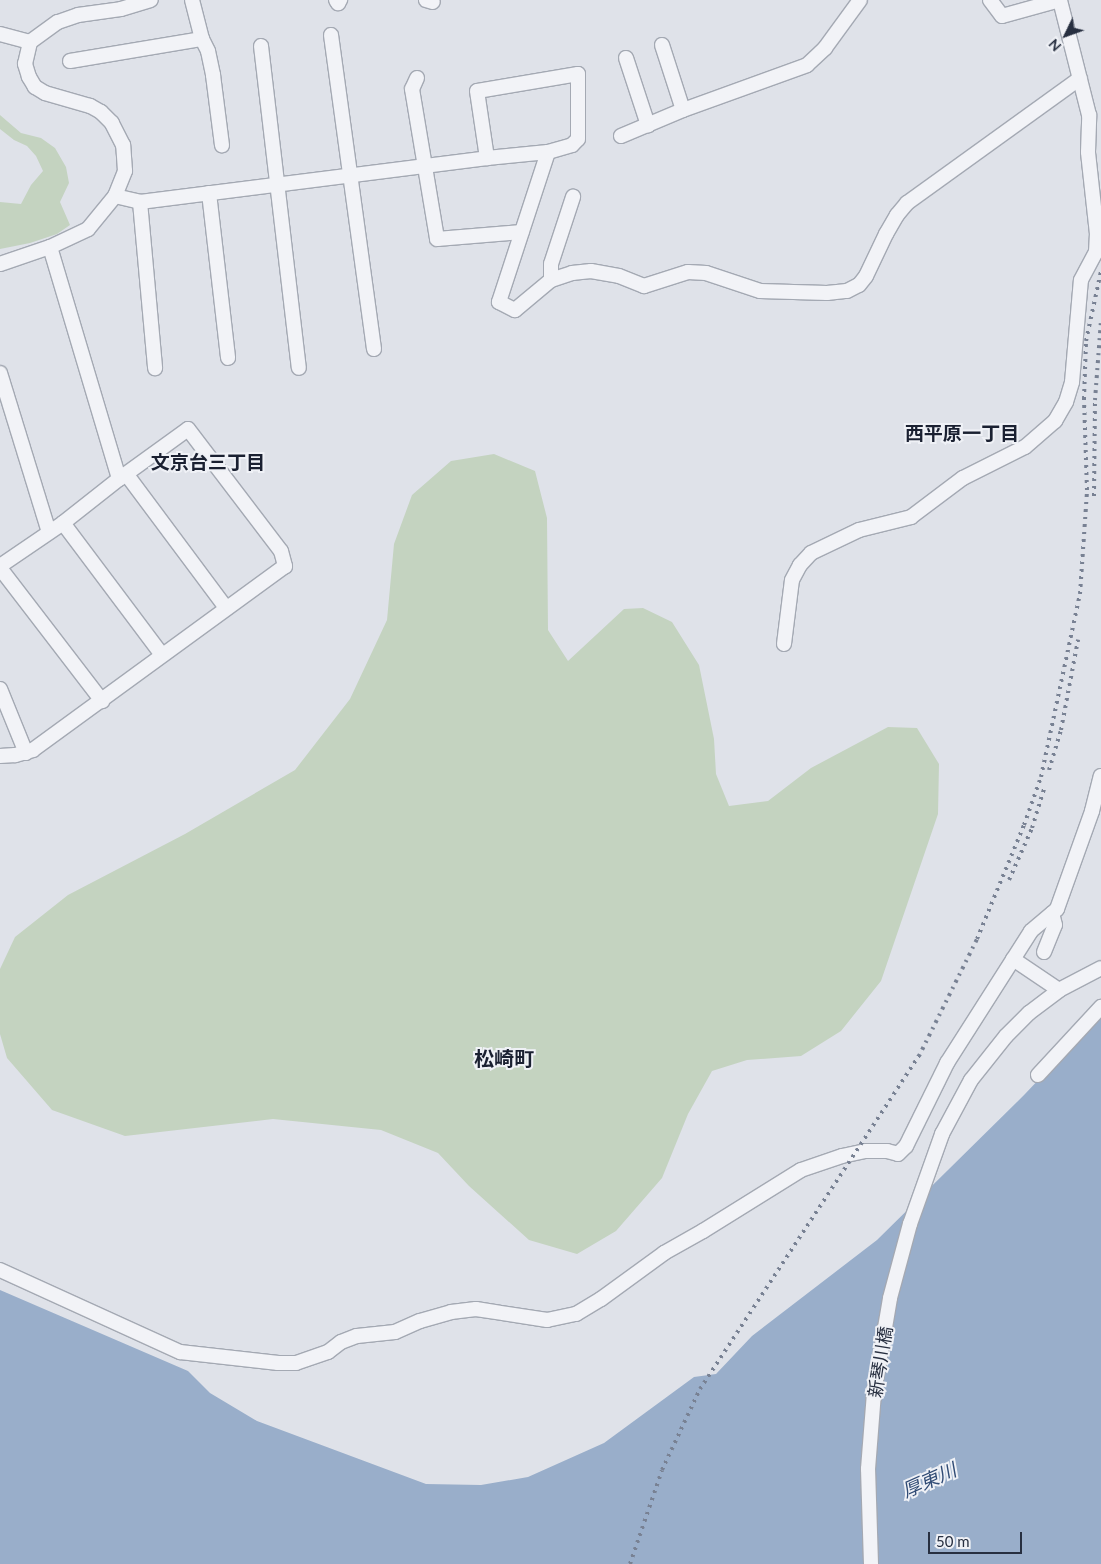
<!DOCTYPE html>
<html>
<head>
<meta charset="utf-8">
<style>
  body { margin:0 }
  #map { position:relative; width:1101px; height:1564px; overflow:hidden; background:#dfe2e9; font-family:Lato,"Noto Sans JP",sans-serif }
  div>[style] { position:absolute }
  .green>* { inset:0; background:#c4d3c0 }
  .water>* { inset:0; background:#99aeca }
  .roads { filter:drop-shadow(1px 0 #a4a9b3) drop-shadow(-1px 0 #a4a9b3) drop-shadow(0 1px #a4a9b3) drop-shadow(0 -1px #a4a9b3) }
  .minor>* { height:14px; margin:-7px; padding:0 7px; transform-origin:7px; border-radius:7px; background:#f2f3f7 }
  .rail>* { height:4px; margin-top:-2px; transform-origin:0; background:repeating-linear-gradient(90deg,#788193 0 2.5px,transparent 0 7.5px) }
  span { translate:-50% -50%; white-space:nowrap; text-align:center; line-height:1.15; -webkit-text-stroke:4px #eff1f6; paint-order:stroke }
  .street-label { font-size:18px; color:#272f40 }
  .neighbourhood-label { font-size:19px; color:#1a2031; font-weight:700 }
  .water-label { font-size:19px; color:#304b75; font-style:italic }
  .quarter-label { font-size:20px; color:#1a2031; font-weight:700 }
  .north { position:absolute; left:1041px; top:10px; width:50px; height:50px; -webkit-text-stroke:4px #eff1f6; paint-order:stroke; rotate:228deg; font-size:14px; font-weight:700; line-height:20px; text-align:center; color:#272f40 }
  .north::after { content:''; display:block; margin:auto; width:18px; height:22px; background:#272f40; clip-path:polygon(50% 0,100% 100%,50% 72%,0 100%) }
  .scale { position:absolute; left:928px; top:1532px; width:94px; height:22px; box-sizing:border-box; border:2px solid #272f40; border-top:0; padding-left:6px; font-size:15px; line-height:18px; white-space:nowrap; color:#272f40; -webkit-text-stroke:4px #eff1f6; paint-order:stroke }
</style>
</head>
<body>
<div id="map">
  <div class="green">
    <div style="clip-path:polygon(0 115px,21px 133px,41px 138px,55px 148px,66px 167px,69px 183px,60px 202px,70px 225px,57px 234px,30px 243px,0 249px,0 202px,21px 204px,31px 185px,43px 171px,36px 156px,27px 146px,14px 140px,0 129px)"></div>
    <div style="clip-path:polygon(494px 454px,535px 471px,547px 518px,548px 630px,568px 661px,624px 609px,643px 608px,672px 622px,699px 665px,714px 739px,716px 774px,729px 806px,768px 801px,811px 768px,888px 727px,917px 728px,939px 764px,938px 814px,881px 981px,841px 1031px,801px 1056px,747px 1060px,712px 1071px,688px 1114px,662px 1178px,616px 1231px,577px 1254px,529px 1240px,469px 1186px,438px 1153px,381px 1130px,273px 1119px,125px 1136px,52px 1110px,7px 1058px,0 1034px,0 969px,15px 937px,68px 895px,185px 834px,295px 770px,350px 699px,387px 620px,394px 544px,412px 495px,451px 461px)"></div>
  </div>
  <div class="water">
    <div style="clip-path:polygon(1101px 1014px,1101px 1564px,0 1564px,0 1290px,188px 1371px,210px 1393px,257px 1421px,426px 1484px,481px 1485px,528px 1477px,604px 1443px,694px 1377px,716px 1374px,752px 1336px,877px 1240px,1025px 1094px)"></div>
  </div>
  <div class="roads">
    <div class="minor">
      <div style="left:192px;top:0;width:40px;rotate:75.6deg"></div>
      <div style="left:202px;top:39px;width:13px;rotate:63deg"></div>
      <div style="left:208px;top:51px;width:25px;rotate:78deg"></div>
      <div style="left:213px;top:75px;width:71px;rotate:82.7deg"></div>
      <div style="left:336px;top:0;width:4px;rotate:56deg"></div>
      <div style="left:338px;top:3px;width:4px;rotate:-56deg"></div>
      <div style="left:426px;top:0;width:7px;rotate:16deg"></div>
      <div style="left:990px;top:0;width:20px;rotate:53deg"></div>
      <div style="left:1002px;top:16px;width:60px;rotate:-15.4deg"></div>
      <div style="left:0;top:34px;width:31px;rotate:15deg"></div>
      <div style="left:331px;top:35px;width:317px;rotate:82.2deg"></div>
      <div style="left:662px;top:45px;width:68px;rotate:72.1deg"></div>
      <div style="left:261px;top:46px;width:324px;rotate:83.3deg"></div>
      <div style="left:626px;top:58px;width:71px;rotate:71.8deg"></div>
      <div style="left:70px;top:61px;width:134px;rotate:-9.5deg"></div>
      <div style="left:417px;top:78px;width:12px;rotate:114deg"></div>
      <div style="left:412px;top:89px;width:152px;rotate:80.5deg"></div>
      <div style="left:437px;top:239px;width:85px;rotate:-4.7deg"></div>
      <div style="left:621px;top:136px;width:67px;rotate:-22.8deg"></div>
      <div style="left:683px;top:110px;width:132px;rotate:-19.9deg"></div>
      <div style="left:807px;top:65px;width:25px;rotate:-43deg"></div>
      <div style="left:825px;top:48px;width:59px;rotate:-53.9deg"></div>
      <div style="left:548px;top:152px;width:158px;rotate:108.1deg"></div>
      <div style="left:499px;top:302px;width:18px;rotate:27deg"></div>
      <div style="left:515px;top:310px;width:47px;rotate:-39.8deg"></div>
      <div style="left:551px;top:280px;width:22px;rotate:-18deg"></div>
      <div style="left:572px;top:273px;width:19px;rotate:-6deg"></div>
      <div style="left:591px;top:271px;width:28px;rotate:10deg"></div>
      <div style="left:619px;top:276px;width:27px;rotate:22deg"></div>
      <div style="left:644px;top:286px;width:46px;rotate:-17.7deg"></div>
      <div style="left:688px;top:272px;width:18px;rotate:3deg"></div>
      <div style="left:706px;top:273px;width:57px;rotate:18.4deg"></div>
      <div style="left:760px;top:291px;width:67px;rotate:1.7deg"></div>
      <div style="left:827px;top:293px;width:20px;rotate:-6deg"></div>
      <div style="left:847px;top:291px;width:13px;rotate:-27deg"></div>
      <div style="left:859px;top:285px;width:11px;rotate:-52deg"></div>
      <div style="left:866px;top:276px;width:47px;rotate:-64.5deg"></div>
      <div style="left:886px;top:234px;width:22px;rotate:-60deg"></div>
      <div style="left:897px;top:215px;width:16px;rotate:-50deg"></div>
      <div style="left:907px;top:203px;width:213px;rotate:-35.8deg"></div>
      <div style="left:209px;top:193px;width:166px;rotate:83.4deg"></div>
      <div style="left:115px;top:196px;width:26px;rotate:13deg"></div>
      <div style="left:140px;top:202px;width:350px;rotate:-7.2deg"></div>
      <div style="left:487px;top:158px;width:61px;rotate:-5.6deg"></div>
      <div style="left:548px;top:152px;width:25px;rotate:-16deg"></div>
      <div style="left:572px;top:145px;width:8px;rotate:-45deg"></div>
      <div style="left:578px;top:139px;width:65px;rotate:-90deg"></div>
      <div style="left:578px;top:74px;width:102px;rotate:170.4deg"></div>
      <div style="left:477px;top:91px;width:68px;rotate:81.5deg"></div>
      <div style="left:140px;top:202px;width:167px;rotate:84.8deg"></div>
      <div style="left:50px;top:247px;width:242px;rotate:73.4deg"></div>
      <div style="left:0;top:264px;width:53px;rotate:-18.8deg"></div>
      <div style="left:50px;top:247px;width:42px;rotate:-25.3deg"></div>
      <div style="left:88px;top:229px;width:43px;rotate:-50.7deg"></div>
      <div style="left:115px;top:196px;width:27px;rotate:-68deg"></div>
      <div style="left:125px;top:171px;width:26px;rotate:-94deg"></div>
      <div style="left:123px;top:145px;width:25px;rotate:-117deg"></div>
      <div style="left:112px;top:123px;width:16px;rotate:-135deg"></div>
      <div style="left:101px;top:112px;width:13px;rotate:-151deg"></div>
      <div style="left:90px;top:106px;width:47px;rotate:-163.9deg"></div>
      <div style="left:45px;top:93px;width:12px;rotate:-149deg"></div>
      <div style="left:35px;top:87px;width:12px;rotate:-121deg"></div>
      <div style="left:29px;top:77px;width:14px;rotate:-107deg"></div>
      <div style="left:25px;top:64px;width:23px;rotate:-77deg"></div>
      <div style="left:30px;top:42px;width:34px;rotate:-36deg"></div>
      <div style="left:58px;top:22px;width:21px;rotate:-19deg"></div>
      <div style="left:78px;top:15px;width:43px;rotate:-7.9deg"></div>
      <div style="left:121px;top:9px;width:31px;rotate:-17deg"></div>
      <div style="left:551px;top:280px;width:16px;rotate:-90deg"></div>
      <div style="left:551px;top:264px;width:71px;rotate:-71.8deg"></div>
      <div style="left:0;top:373px;width:166px;rotate:72.9deg"></div>
      <div style="left:127px;top:475px;width:166px;rotate:53.3deg"></div>
      <div style="left:63px;top:523px;width:165px;rotate:53.1deg"></div>
      <div style="left:0;top:566px;width:76px;rotate:-34.3deg"></div>
      <div style="left:63px;top:523px;width:71px;rotate:-38.2deg"></div>
      <div style="left:119px;top:479px;width:85px;rotate:-35.9deg"></div>
      <div style="left:188px;top:429px;width:153px;rotate:52.7deg"></div>
      <div style="left:281px;top:551px;width:16px;rotate:75deg"></div>
      <div style="left:285px;top:566px;width:312px;rotate:143.9deg"></div>
      <div style="left:33px;top:750px;width:19px;rotate:164deg"></div>
      <div style="left:15px;top:755px;width:15px;rotate:176deg"></div>
      <div style="left:0;top:568px;width:168px;rotate:52.5deg"></div>
      <div style="left:784px;top:644px;width:64px;rotate:-82.9deg"></div>
      <div style="left:792px;top:580px;width:17px;rotate:-62deg"></div>
      <div style="left:800px;top:565px;width:16px;rotate:-47deg"></div>
      <div style="left:811px;top:553px;width:53px;rotate:-25.6deg"></div>
      <div style="left:859px;top:530px;width:54px;rotate:-14deg"></div>
      <div style="left:911px;top:517px;width:65px;rotate:-36.9deg"></div>
      <div style="left:963px;top:478px;width:69px;rotate:-26.6deg"></div>
      <div style="left:1025px;top:447px;width:40px;rotate:-41deg"></div>
      <div style="left:1055px;top:421px;width:22px;rotate:-60deg"></div>
      <div style="left:1066px;top:402px;width:21px;rotate:-73deg"></div>
      <div style="left:1072px;top:382px;width:102px;rotate:-85deg"></div>
      <div style="left:1081px;top:280px;width:32px;rotate:-62deg"></div>
      <div style="left:1096px;top:252px;width:18px;rotate:-87deg"></div>
      <div style="left:1097px;top:234px;width:82px;rotate:-96.3deg"></div>
      <div style="left:1088px;top:152px;width:37px;rotate:-88deg"></div>
      <div style="left:1089px;top:115px;width:119px;rotate:-104.2deg"></div>
      <div style="left:0;top:689px;width:69px;rotate:67.9deg"></div>
      <div style="left:1044px;top:952px;width:29px;rotate:-68deg"></div>
      <div style="left:1055px;top:925px;width:12px;rotate:-104deg"></div>
      <div style="left:1013px;top:959px;width:55px;rotate:34deg"></div>
      <div style="left:1038px;top:1075px;width:93px;rotate:-47.2deg"></div>
      <div style="left:0;top:1270px;width:198px;rotate:24.5deg"></div>
      <div style="left:180px;top:1352px;width:99px;rotate:6.4deg"></div>
      <div style="left:278px;top:1363px;width:18px"></div>
      <div style="left:296px;top:1363px;width:34px;rotate:-19deg"></div>
      <div style="left:328px;top:1352px;width:16px;rotate:-38deg"></div>
      <div style="left:341px;top:1342px;width:17px;rotate:-21deg"></div>
      <div style="left:357px;top:1336px;width:38px;rotate:-6deg"></div>
      <div style="left:395px;top:1332px;width:27px;rotate:-24deg"></div>
      <div style="left:420px;top:1321px;width:32px;rotate:-16deg"></div>
      <div style="left:451px;top:1312px;width:25px;rotate:-7deg"></div>
      <div style="left:476px;top:1309px;width:72px;rotate:8.8deg"></div>
      <div style="left:547px;top:1320px;width:30px;rotate:-12deg"></div>
      <div style="left:576px;top:1314px;width:29px;rotate:-31deg"></div>
      <div style="left:601px;top:1299px;width:78px;rotate:-36.1deg"></div>
      <div style="left:664px;top:1253px;width:45px;rotate:-29.4deg"></div>
      <div style="left:703px;top:1231px;width:115px;rotate:-31.9deg"></div>
      <div style="left:801px;top:1170px;width:43px;rotate:-18.9deg"></div>
      <div style="left:842px;top:1156px;width:24px;rotate:-12deg"></div>
      <div style="left:865px;top:1151px;width:22px"></div>
      <div style="left:887px;top:1151px;width:11px;rotate:15deg"></div>
      <div style="left:898px;top:1154px;width:11px;rotate:-45deg"></div>
      <div style="left:906px;top:1146px;width:93px;rotate:-63.7deg"></div>
      <div style="left:947px;top:1063px;width:156px;rotate:-57.5deg"></div>
      <div style="left:1031px;top:931px;width:34px;rotate:-40deg"></div>
      <div style="left:1057px;top:909px;width:104px;rotate:-70.3deg"></div>
      <div style="left:1092px;top:811px;width:36px;rotate:-76deg"></div>
      <div style="left:871px;top:1564px;width:95px;rotate:-91.8deg"></div>
      <div style="left:868px;top:1469px;width:77px;rotate:-85.5deg"></div>
      <div style="left:874px;top:1392px;width:95px;rotate:-80.3deg"></div>
      <div style="left:890px;top:1298px;width:77px;rotate:-74.9deg"></div>
      <div style="left:910px;top:1224px;width:96px;rotate:-70.4deg"></div>
      <div style="left:942px;top:1134px;width:61px;rotate:-61.8deg"></div>
      <div style="left:971px;top:1080px;width:56px;rotate:-51.5deg"></div>
      <div style="left:1006px;top:1036px;width:33px;rotate:-45deg"></div>
      <div style="left:1029px;top:1013px;width:38px;rotate:-37deg"></div>
      <div style="left:1059px;top:990px;width:47px;rotate:-27.6deg"></div>
    </div>
  </div>
  <div class="rail">
    <div style="left:1094px;top:496px;width:96px;rotate:-89.4deg"></div>
    <div style="left:1095px;top:400px;width:79px;rotate:-85.7deg"></div>
    <div style="left:1049px;top:770px;width:42px;rotate:-73.3deg"></div>
    <div style="left:1061px;top:730px;width:92px;rotate:-79.3deg"></div>
    <div style="left:1009px;top:880px;width:57px;rotate:-66.1deg"></div>
    <div style="left:1032px;top:828px;width:41px;rotate:-72.9deg"></div>
    <div style="left:630px;top:1564px;width:99px;rotate:-71.2deg"></div>
    <div style="left:662px;top:1470px;width:89px;rotate:-64.9deg"></div>
    <div style="left:700px;top:1389px;width:399px;rotate:-56.7deg"></div>
    <div style="left:919px;top:1056px;width:131px;rotate:-63.6deg"></div>
    <div style="left:977px;top:939px;width:123px;rotate:-67.6deg"></div>
    <div style="left:1024px;top:825px;width:51px;rotate:-70.5deg"></div>
    <div style="left:1041px;top:777px;width:187px;rotate:-78deg"></div>
    <div style="left:1080px;top:594px;width:104px;rotate:-86.1deg"></div>
    <div style="left:1087px;top:490px;width:91px;rotate:-91.9deg"></div>
    <div style="left:1084px;top:399px;width:58px;rotate:-88deg"></div>
    <div style="left:1086px;top:341px;width:72px;rotate:-77.9deg"></div>
  </div>
  <div class="street-label">
    <span style="left:880px;top:1362px;rotate:-81deg">新琴川橋</span>
  </div>
  <div class="neighbourhood-label">
    <span style="left:962px;top:433px">西平原一丁目</span>
    <span style="left:208px;top:462px">文京台三丁目</span>
  </div>
  <div class="water-label">
    <span style="left:929px;top:1480px;rotate:-24deg">厚東川</span>
  </div>
  <div class="quarter-label">
    <span style="left:504px;top:1058px">松崎町</span>
  </div>
  <div class="north">N</div>
  <div class="scale">50 m</div>
</div>
</body>
</html>
